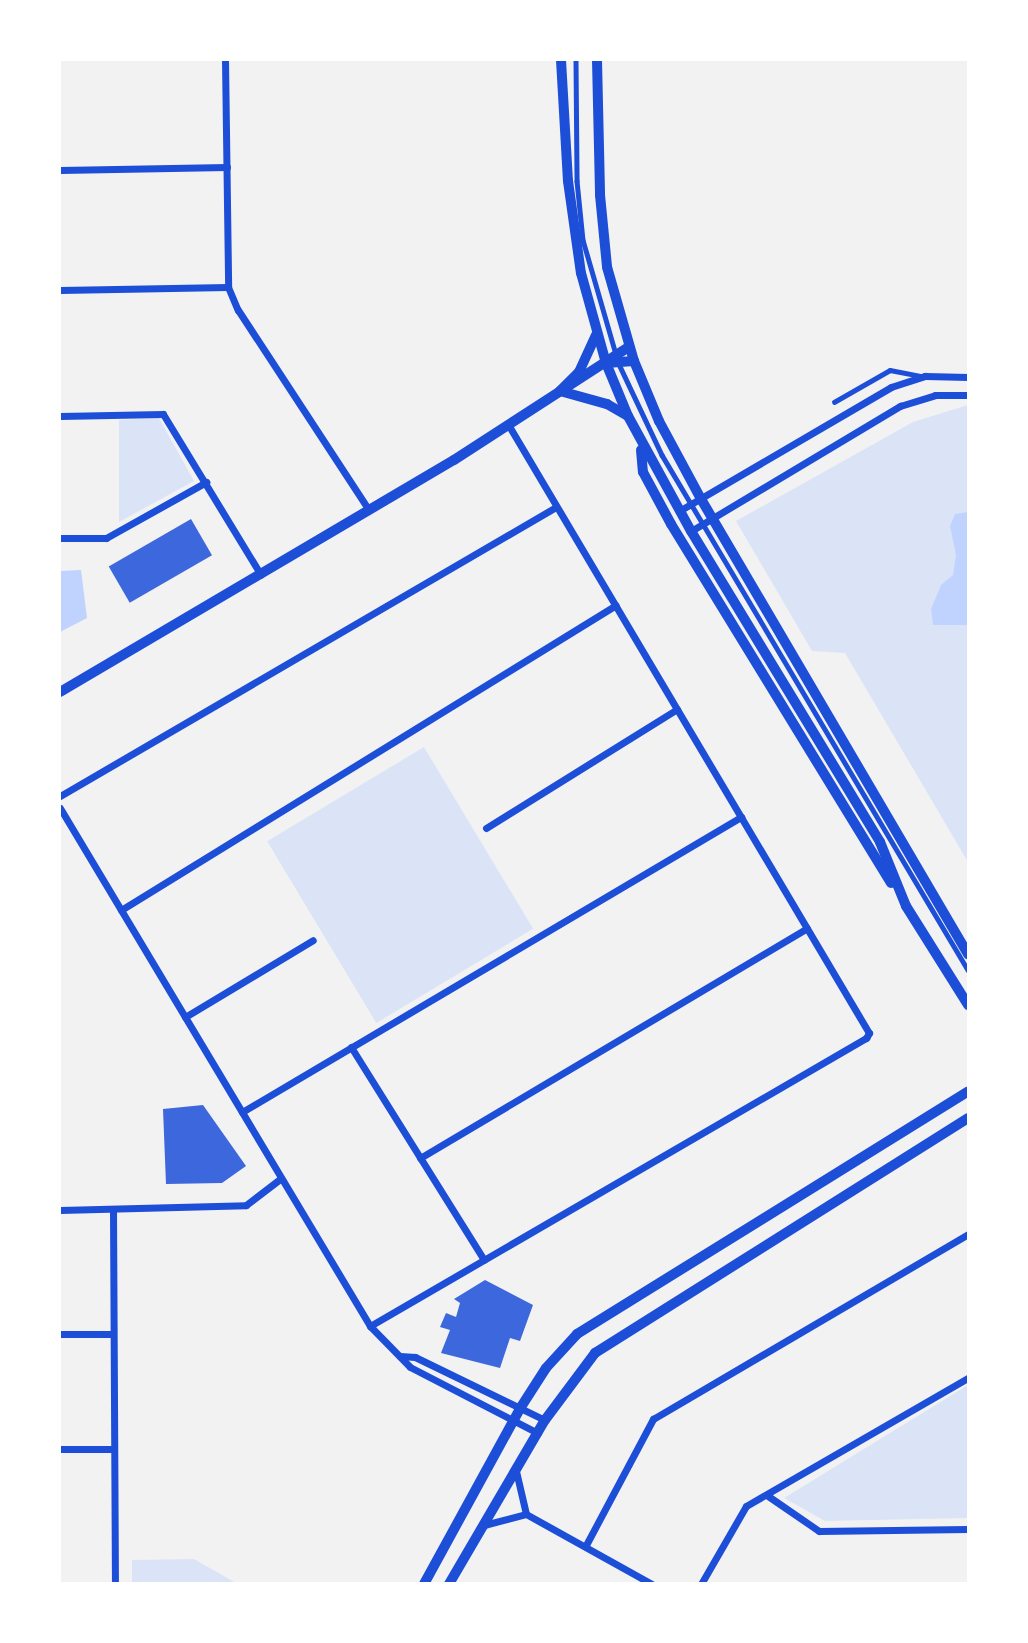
<!DOCTYPE html>
<html>
<head>
<meta charset="utf-8">
<style>
  body { margin:0 }
  #map { position:relative; width:1028px; height:1643px; overflow:hidden; background:#f2f2f2; font-family:Lato,sans-serif }
  div>[style] { position:absolute }
  .green>* { inset:0; background:#dbe4f7; transform-origin:0 0 }
  .water>* { inset:0; background:#bfd3fe }
  .building>* { inset:0; background:#3d67dc; transform-origin:0 0 }
  .service>* { height:4.5px; margin:-2.25px; padding:0 2.25px; transform-origin:2.25px; border-radius:2.25px; background:#1d4ed8 }
  .minor>* { height:7px; margin:-3.5px; padding:0 3.5px; transform-origin:3.5px; border-radius:3.5px; background:#1d4ed8 }
  .tertiary>* { height:10px; margin:-5px; padding:0 5px; transform-origin:5px; border-radius:5px; background:#1d4ed8 }
  .secondary>* { height:10px; margin:-5px; padding:0 5px; transform-origin:5px; border-radius:5px; background:#1d4ed8 }
  span { translate:-50% -50%; white-space:nowrap; text-align:center; line-height:1.15; -webkit-text-stroke:5px #fff; paint-order:stroke }
  .frame { position:absolute; inset:0; border:61px solid #fff; pointer-events:none }
</style>
</head>
<body>
<div id="map">
  <div class="green">
    <div style="clip-path:polygon(968px 405px,968px 862px,845px 653px,812px 651px,736px 521px,913px 422px)"></div>
    <div style="clip-path:polygon(159px 418px,194px 481px,119px 522px,119px 420px)"></div>
    <div style="left:424px;top:747px;width:212px;height:183px;rotate:59deg"></div>
    <div style="clip-path:polygon(968px 1385px,968px 1518px,825px 1521px,784px 1498px)"></div>
    <div style="clip-path:polygon(194px 1559px,236px 1583px,132px 1583px,132px 1560px)"></div>
  </div>
  <div class="water">
    <div style="clip-path:polygon(968px 512px,968px 625px,933px 625px,931px 609px,941px 585px,953px 575px,956px 555px,950px 526px,955px 514px)"></div>
    <div style="clip-path:polygon(81px 570px,87px 618px,60px 632px,60px 571px)"></div>
  </div>
  <div class="building">
    <div style="left:191px;top:519px;width:42px;height:95px;rotate:60deg"></div>
    <div style="clip-path:polygon(203px 1105px,246px 1166px,222px 1183px,166px 1184px,163px 1109px)"></div>
    <div style="clip-path:polygon(485px 1280px,533px 1305px,520px 1341px,510px 1338px,500px 1368px,441px 1353px,450px 1330px,440px 1327px,446px 1313px,456px 1317px,460px 1303px,454px 1299px)"></div>
  </div>
  <div class="service">
    <div style="left:576px;top:60px;width:121px;rotate:89.5deg"></div>
    <div style="left:577px;top:181px;width:59px;rotate:84.2deg"></div>
    <div style="left:583px;top:240px;width:119px;rotate:73.9deg"></div>
    <div style="left:618px;top:362px;width:103px;rotate:64.7deg"></div>
    <div style="left:662px;top:455px;width:599px;rotate:59.28deg"></div>
    <div style="left:834px;top:402px;width:64px;rotate:-29.7deg"></div>
    <div style="left:890px;top:370px;width:33px;rotate:11deg"></div>
  </div>
  <div class="minor">
    <div style="left:225px;top:60px;width:227px;rotate:89.2deg"></div>
    <div style="left:228px;top:287px;width:25px;rotate:67deg"></div>
    <div style="left:238px;top:310px;width:238px;rotate:56.8deg"></div>
    <div style="left:60px;top:170px;width:167px;rotate:-1deg"></div>
    <div style="left:60px;top:290px;width:168px;rotate:-1deg"></div>
    <div style="left:60px;top:416px;width:103px;rotate:-1.1deg"></div>
    <div style="left:163px;top:414px;width:188px;rotate:58.7deg"></div>
    <div style="left:679px;top:511px;width:246px;rotate:-30.3deg"></div>
    <div style="left:891px;top:387px;width:36px;rotate:-18deg"></div>
    <div style="left:925px;top:376px;width:43px;rotate:1.3deg"></div>
    <div style="left:691px;top:531px;width:244px;rotate:-30.9deg"></div>
    <div style="left:900px;top:406px;width:37px;rotate:-17deg"></div>
    <div style="left:935px;top:395px;width:33px"></div>
    <div style="left:60px;top:538px;width:46px"></div>
    <div style="left:106px;top:538px;width:115px;rotate:-29.2deg"></div>
    <div style="left:60px;top:796px;width:574px;rotate:-30.23deg"></div>
    <div style="left:60px;top:808px;width:604px;rotate:59.1deg"></div>
    <div style="left:370px;top:1326px;width:57px;rotate:45.7deg"></div>
    <div style="left:410px;top:1367px;width:144px;rotate:27.3deg"></div>
    <div style="left:486px;top:828px;width:225px;rotate:-31.9deg"></div>
    <div style="left:121px;top:910px;width:581px;rotate:-31.64deg"></div>
    <div style="left:185px;top:1017px;width:149px;rotate:-31deg"></div>
    <div style="left:351px;top:1047px;width:251px;rotate:58deg"></div>
    <div style="left:242px;top:1112px;width:580px;rotate:-30.59deg"></div>
    <div style="left:420px;top:1158px;width:450px;rotate:-30.7deg"></div>
    <div style="left:113px;top:1209px;width:375px;rotate:89.7deg"></div>
    <div style="left:60px;top:1210px;width:186px;rotate:-1.5deg"></div>
    <div style="left:246px;top:1205px;width:43px;rotate:-37.4deg"></div>
    <div style="left:370px;top:1326px;width:574px;rotate:-30.14deg"></div>
    <div style="left:866px;top:1038px;width:6px;rotate:-59deg"></div>
    <div style="left:869px;top:1033px;width:706px;rotate:-120.67deg"></div>
    <div style="left:60px;top:1334px;width:53px"></div>
    <div style="left:400px;top:1356px;width:15px;rotate:4deg"></div>
    <div style="left:415px;top:1357px;width:144px;rotate:25.9deg"></div>
    <div style="left:60px;top:1449px;width:54px"></div>
    <div style="left:516px;top:1471px;width:44px;rotate:76.9deg"></div>
    <div style="left:526px;top:1514px;width:144px;rotate:29.1deg"></div>
    <div style="left:768px;top:1496px;width:62px;rotate:34.5deg"></div>
    <div style="left:819px;top:1531px;width:149px;rotate:-0.8deg"></div>
    <div style="left:484px;top:1525px;width:43px;rotate:-14.7deg"></div>
    <div style="left:586px;top:1545px;width:143px;rotate:-62deg"></div>
    <div style="left:653px;top:1419px;width:365px;rotate:-30.4deg"></div>
    <div style="left:701px;top:1584px;width:90px;rotate:-60deg"></div>
    <div style="left:746px;top:1506px;width:256px;rotate:-30deg"></div>
  </div>
  <div class="tertiary">
    <div style="left:606px;top:363px;width:28px;rotate:-4deg"></div>
    <div style="left:60px;top:692px;width:457px;rotate:-30.5deg"></div>
    <div style="left:454px;top:460px;width:208px;rotate:-32.9deg"></div>
  </div>
  <div class="secondary">
    <div style="left:561px;top:60px;width:121px;rotate:86.7deg"></div>
    <div style="left:568px;top:181px;width:93px;rotate:82deg"></div>
    <div style="left:581px;top:273px;width:93px;rotate:74.5deg"></div>
    <div style="left:606px;top:363px;width:57px;rotate:67.5deg"></div>
    <div style="left:628px;top:416px;width:131px;rotate:61.3deg"></div>
    <div style="left:691px;top:531px;width:364px;rotate:58.7deg"></div>
    <div style="left:880px;top:842px;width:69px;rotate:67.9deg"></div>
    <div style="left:906px;top:906px;width:117px;rotate:57.9deg"></div>
    <div style="left:597px;top:60px;width:135px;rotate:88.7deg"></div>
    <div style="left:600px;top:195px;width:72px;rotate:84.4deg"></div>
    <div style="left:607px;top:267px;width:98px;rotate:74deg"></div>
    <div style="left:634px;top:361px;width:65px;rotate:67.4deg"></div>
    <div style="left:659px;top:421px;width:89px;rotate:61.7deg"></div>
    <div style="left:701px;top:499px;width:528px;rotate:59.6deg"></div>
    <div style="left:596px;top:335px;width:41px;rotate:114.7deg"></div>
    <div style="left:579px;top:372px;width:27px;rotate:135deg"></div>
    <div style="left:560px;top:391px;width:49px;rotate:15.5deg"></div>
    <div style="left:607px;top:404px;width:24px;rotate:30deg"></div>
    <div style="left:641px;top:450px;width:22px;rotate:85deg"></div>
    <div style="left:643px;top:472px;width:59px;rotate:61.7deg"></div>
    <div style="left:671px;top:524px;width:421px;rotate:58.5deg"></div>
    <div style="left:424px;top:1584px;width:202px;rotate:-61.3deg"></div>
    <div style="left:521px;top:1407px;width:46px;rotate:-57.3deg"></div>
    <div style="left:546px;top:1368px;width:46px;rotate:-47.6deg"></div>
    <div style="left:577px;top:1334px;width:460px;rotate:-31.8deg"></div>
    <div style="left:449px;top:1584px;width:190px;rotate:-59.7deg"></div>
    <div style="left:545px;top:1420px;width:84px;rotate:-53.3deg"></div>
    <div style="left:595px;top:1353px;width:441px;rotate:-32.2deg"></div>
  </div>
  <div class="frame"></div>
</div>
</body>
</html>
